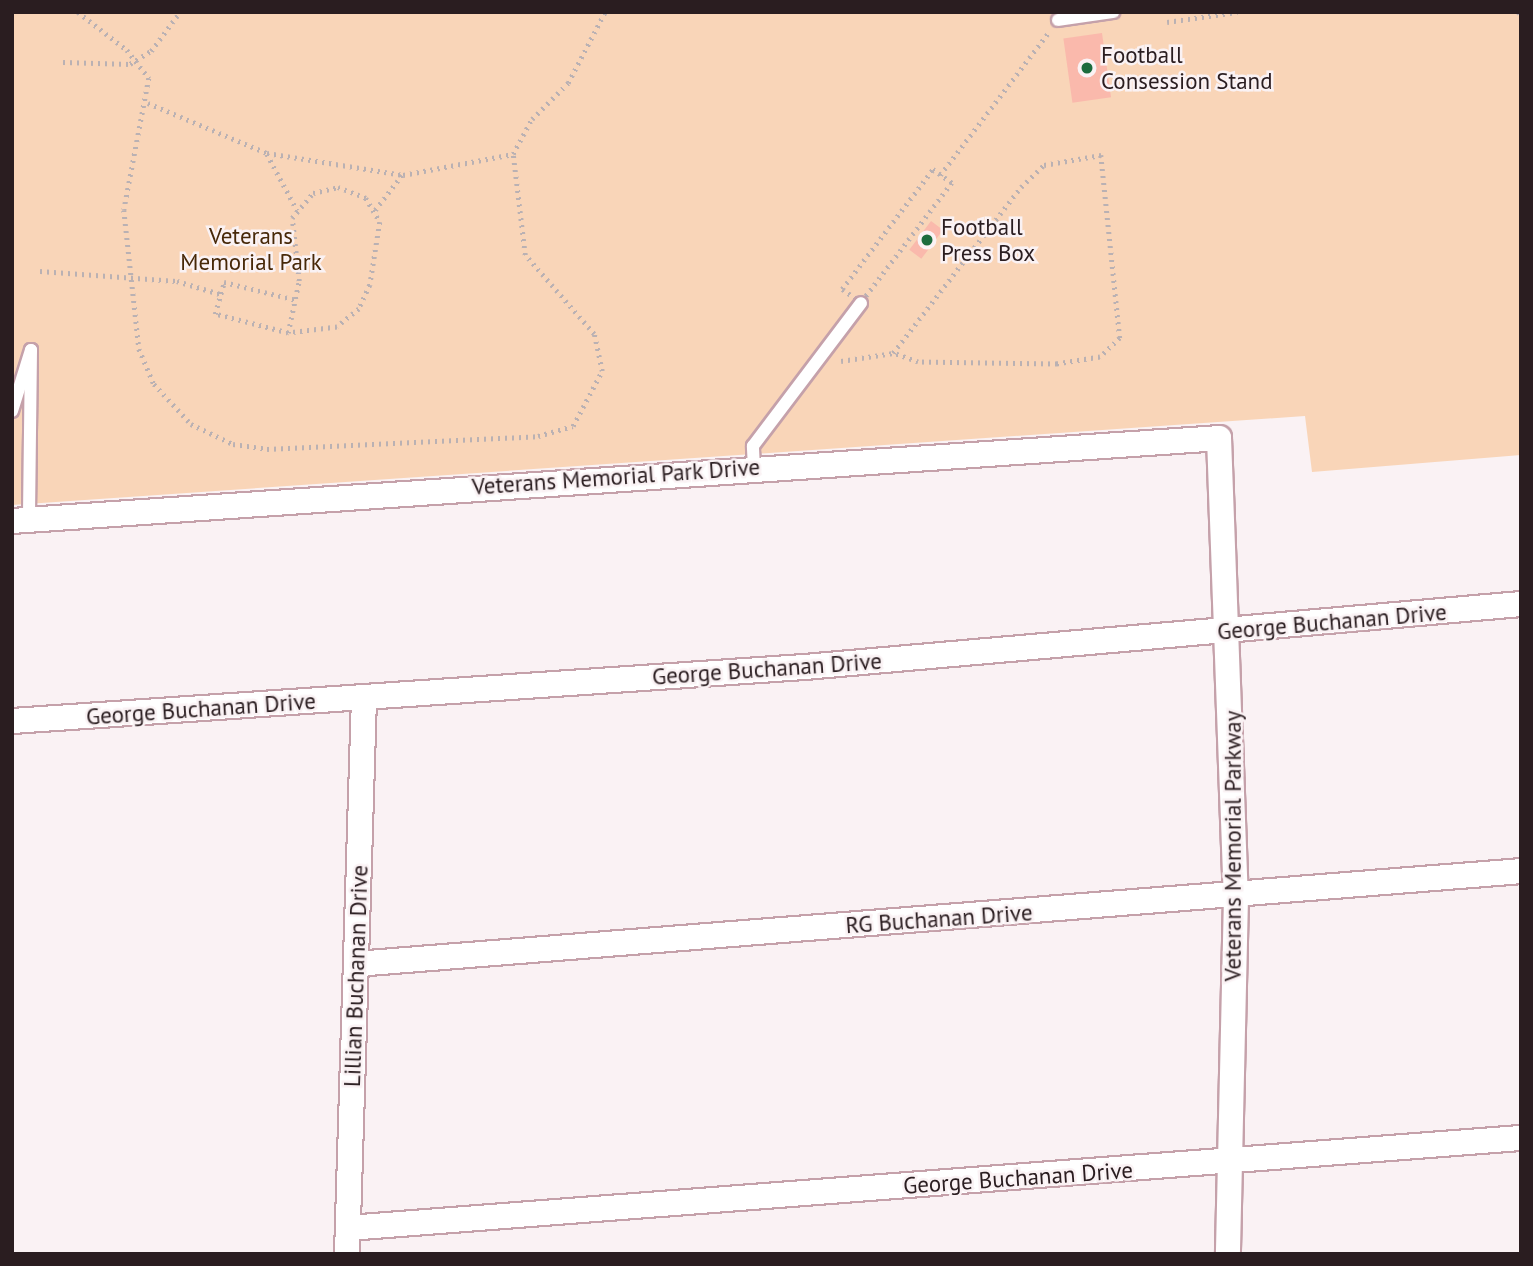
<!DOCTYPE html>
<html>
<head>
<meta charset="utf-8">
<style>
  body { margin:0 }
  #map { position:relative; width:1533px; height:1266px; overflow:hidden; background:#faf2f4; font-family:"PT Sans",sans-serif }
  div>[style] { position:absolute }
  .green>* { inset:0; background:#f9d5b8 }
  .building>* { inset:0; background:#fab9ac; transform-origin:0 0 }
  .path>* { height:4.5px; margin-top:-2.25px; transform-origin:0; background:repeating-linear-gradient(90deg,#bab1b3 0 2px,transparent 0 7px) }
  .roads { filter:drop-shadow(2px 0 #c5a1aa) drop-shadow(-2px 0 #c5a1aa) drop-shadow(0 2px #c5a1aa) drop-shadow(0 -2px #c5a1aa) }
  .service>* { height:12px; margin:-6px; padding:0 6px; transform-origin:6px; border-radius:6px; background:#fff }
  .minor>* { height:24px; margin:-12px; padding:0 12px; transform-origin:12px; border-radius:12px; background:#fff }
  .dots>* { width:19px; height:19px; translate:-50% -50%; box-sizing:border-box; border:4px solid #faf2f4; border-radius:50% }
  span { translate:-50% -50%; white-space:nowrap; text-align:center; line-height:1.15; -webkit-text-stroke:5px #faf2f4; paint-order:stroke }
  .poi-label { font-size:23px; color:#2a1d20 }
  .left { translate:0 -50%; text-align:left }
  .park-label { font-size:23px; color:#472808 }
  .street-label { font-size:23px; color:#2a1d20 }
  .frame { position:absolute; inset:0; border:14px solid #2a1d20; pointer-events:none }
</style>
</head>
<body>
<div id="map">
  <div class="green">
    <div style="clip-path:polygon(12px 12px,1521px 12px,1521px 455px,1312px 472px,1305px 416px,12px 505px)"></div>
  </div>
  <div class="building">
    <div style="left:1102px;top:33px;width:65px;height:39px;rotate:82deg"></div>
    <div style="left:931px;top:221px;width:15px;height:36px;rotate:37deg"></div>
  </div>
  <div class="path">
    <div style="left:78px;top:12px;width:62px;rotate:37.8deg"></div>
    <div style="left:127px;top:50px;width:36px;rotate:52deg"></div>
    <div style="left:149px;top:78px;width:134px;rotate:100.7deg"></div>
    <div style="left:124px;top:210px;width:140px;rotate:83.8deg"></div>
    <div style="left:139px;top:349px;width:38px;rotate:67deg"></div>
    <div style="left:154px;top:384px;width:54px;rotate:47.2deg"></div>
    <div style="left:191px;top:424px;width:47px;rotate:25.5deg"></div>
    <div style="left:233px;top:444px;width:34px;rotate:8deg"></div>
    <div style="left:267px;top:449px;width:271px;rotate:-2.7deg"></div>
    <div style="left:538px;top:436px;width:36px;rotate:-16deg"></div>
    <div style="left:573px;top:426px;width:62px;rotate:-62.2deg"></div>
    <div style="left:602px;top:371px;width:38px;rotate:-102deg"></div>
    <div style="left:594px;top:334px;width:105px;rotate:-131.1deg"></div>
    <div style="left:525px;top:255px;width:102px;rotate:-96.8deg"></div>
    <div style="left:513px;top:154px;width:40px;rotate:-62deg"></div>
    <div style="left:532px;top:119px;width:51px;rotate:-45deg"></div>
    <div style="left:568px;top:83px;width:80px;rotate:-62.5deg"></div>
    <div style="left:1518px;top:12px;width:4px;rotate:34deg"></div>
    <div style="left:1167px;top:22px;width:71px;rotate:-8.1deg"></div>
    <div style="left:63px;top:62px;width:67px;rotate:1.7deg"></div>
    <div style="left:130px;top:64px;width:25px;rotate:-32deg"></div>
    <div style="left:151px;top:51px;width:49px;rotate:-53.4deg"></div>
    <div style="left:148px;top:103px;width:129px;rotate:22.8deg"></div>
    <div style="left:267px;top:153px;width:138px;rotate:9.2deg"></div>
    <div style="left:403px;top:175px;width:112px;rotate:-10.8deg"></div>
    <div style="left:267px;top:154px;width:64px;rotate:61.8deg"></div>
    <div style="left:1101px;top:155px;width:184px;rotate:84.1deg"></div>
    <div style="left:1120px;top:338px;width:28px;rotate:136deg"></div>
    <div style="left:1100px;top:357px;width:44px;rotate:170.8deg"></div>
    <div style="left:1057px;top:364px;width:139px;rotate:-179.2deg"></div>
    <div style="left:918px;top:362px;width:27px;rotate:-160deg"></div>
    <div style="left:893px;top:353px;width:210px;rotate:-52.4deg"></div>
    <div style="left:1021px;top:187px;width:32px;rotate:-44deg"></div>
    <div style="left:1044px;top:165px;width:58px;rotate:-10deg"></div>
    <div style="left:933px;top:169px;width:24px;rotate:36deg"></div>
    <div style="left:952px;top:183px;width:151px;rotate:127.2deg"></div>
    <div style="left:861px;top:303px;width:24px;rotate:-144deg"></div>
    <div style="left:842px;top:289px;width:151px;rotate:-52.8deg"></div>
    <div style="left:940px;top:175px;width:178px;rotate:-52.7deg"></div>
    <div style="left:338px;top:187px;width:30px;rotate:21deg"></div>
    <div style="left:366px;top:198px;width:28px;rotate:60deg"></div>
    <div style="left:380px;top:222px;width:64px;rotate:99deg"></div>
    <div style="left:370px;top:285px;width:26px;rotate:115deg"></div>
    <div style="left:359px;top:309px;width:28px;rotate:141deg"></div>
    <div style="left:337px;top:327px;width:49px;rotate:173deg"></div>
    <div style="left:288px;top:333px;width:53px;rotate:-78.1deg"></div>
    <div style="left:299px;top:281px;width:63px;rotate:-96.3deg"></div>
    <div style="left:292px;top:218px;width:33px;rotate:-50deg"></div>
    <div style="left:313px;top:193px;width:26px;rotate:-13deg"></div>
    <div style="left:375px;top:210px;width:44px;rotate:-52.4deg"></div>
    <div style="left:40px;top:271px;width:137px;rotate:4.2deg"></div>
    <div style="left:177px;top:281px;width:45px;rotate:16.8deg"></div>
    <div style="left:288px;top:333px;width:75px;rotate:-165.4deg"></div>
    <div style="left:215px;top:314px;width:33px;rotate:-74deg"></div>
    <div style="left:224px;top:282px;width:74px;rotate:14deg"></div>
    <div style="left:841px;top:361px;width:53px;rotate:-8.7deg"></div>
  </div>
  <div class="roads">
    <div class="service">
      <div style="left:1058px;top:20px;width:56px;rotate:-8.3deg"></div>
      <div style="left:12px;top:411px;width:64px;rotate:-72.7deg"></div>
      <div style="left:31px;top:350px;width:170px;rotate:90.7deg"></div>
      <div style="left:754px;top:468px;width:22px;rotate:-93deg"></div>
      <div style="left:753px;top:446px;width:179px;rotate:-52.9deg"></div>
    </div>
    <div class="minor">
      <div style="left:12px;top:521px;width:1210px;rotate:-3.93deg"></div>
      <div style="left:1219px;top:438px;width:459px;rotate:87.9deg"></div>
      <div style="left:1236px;top:897px;width:357px;rotate:91.3deg"></div>
      <div style="left:12px;top:721px;width:795px;rotate:-3.9deg"></div>
      <div style="left:805px;top:667px;width:719px;rotate:-5.03deg"></div>
      <div style="left:356px;top:964px;width:1169px;rotate:-4.56deg"></div>
      <div style="left:348px;top:1228px;width:1176px;rotate:-4.39deg"></div>
      <div style="left:347px;top:1254px;width:556px;rotate:-88.25deg"></div>
    </div>
  </div>
  <div class="dots">
    <div style="left:1087px;top:68px;background:#1c6c3d"></div>
    <div style="left:927px;top:240px;background:#1c6c3d"></div>
  </div>
  <div class="poi-label">
    <span class="left" style="left:1101px;top:68px">Football<br>Consession Stand</span>
    <span class="left" style="left:941px;top:240px">Football<br>Press Box</span>
  </div>
  <div class="park-label">
    <span style="left:251px;top:249px">Veterans<br>Memorial Park</span>
  </div>
  <div class="street-label">
    <span style="left:616px;top:477px;rotate:-4deg">Veterans Memorial Park Drive</span>
    <span style="left:1332px;top:622px;rotate:-5deg">George Buchanan Drive</span>
    <span style="left:767px;top:669px;rotate:-4deg">George Buchanan Drive</span>
    <span style="left:201px;top:709px;rotate:-4deg">George Buchanan Drive</span>
    <span style="left:1233px;top:846px;rotate:-90deg">Veterans Memorial Parkway</span>
    <span style="left:939px;top:919px;rotate:-4deg">RG Buchanan Drive</span>
    <span style="left:356px;top:976px;rotate:-88deg">Lillian Buchanan Drive</span>
    <span style="left:1018px;top:1178px;rotate:-4deg">George Buchanan Drive</span>
  </div>
  <div class="frame"></div>
</div>
</body>
</html>
